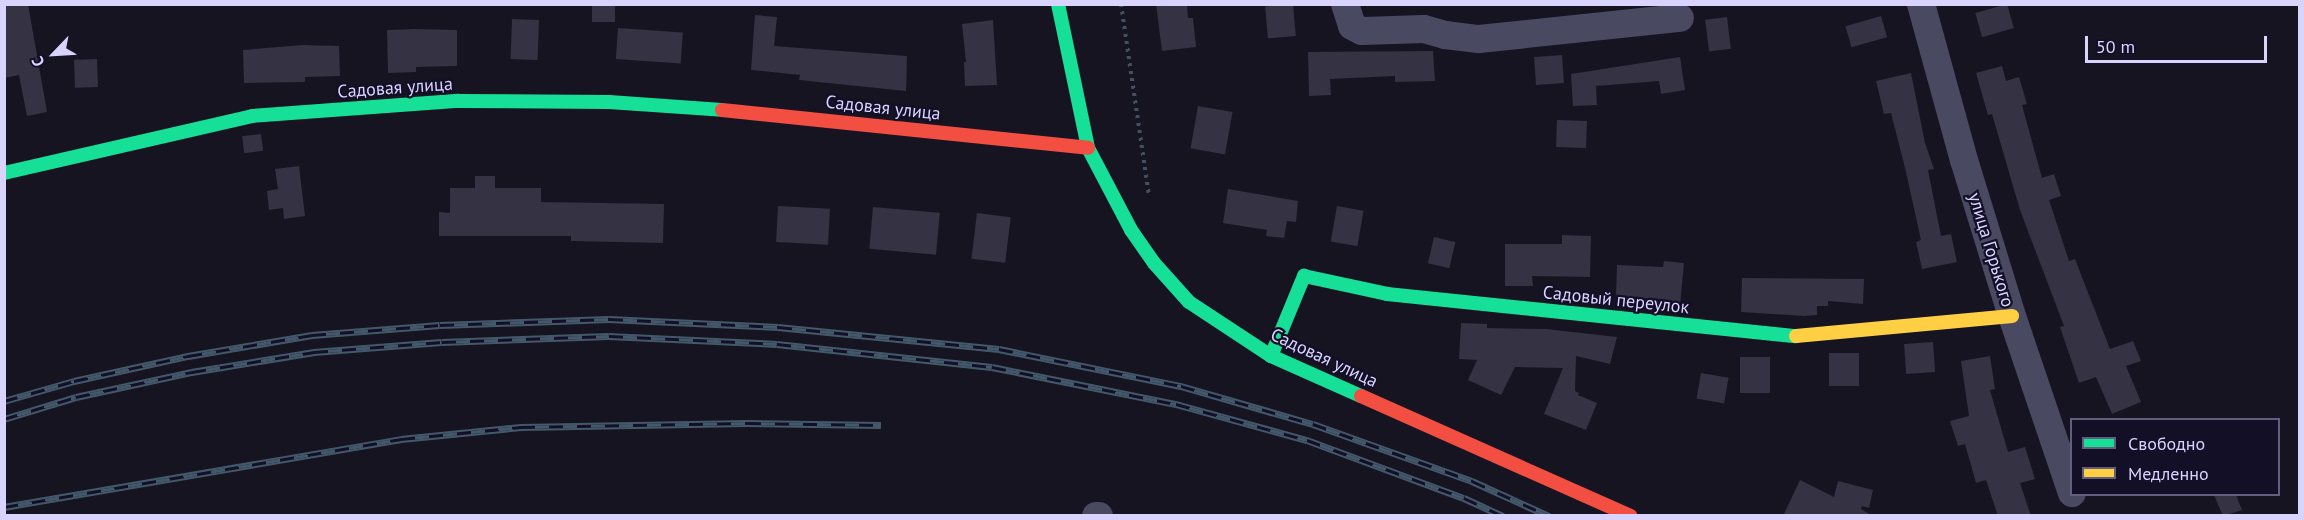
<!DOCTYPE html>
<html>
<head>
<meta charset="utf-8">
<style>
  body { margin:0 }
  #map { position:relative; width:2304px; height:520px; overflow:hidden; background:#161421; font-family:"PT Sans",sans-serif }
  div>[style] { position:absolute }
  .building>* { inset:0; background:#343243; transform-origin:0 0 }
  .path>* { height:4px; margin-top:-2px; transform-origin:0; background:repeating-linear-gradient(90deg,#44505f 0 3px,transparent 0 7.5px) }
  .street>* { height:28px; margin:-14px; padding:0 14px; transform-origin:14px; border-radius:14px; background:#4a4962 }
  .fast>* { height:14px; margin:-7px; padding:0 7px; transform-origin:7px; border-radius:7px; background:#16e098 }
  .slow>* { height:14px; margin:-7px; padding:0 7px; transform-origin:7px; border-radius:7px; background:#ffcf43 }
  .jam>* { height:14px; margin:-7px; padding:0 7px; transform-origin:7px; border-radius:7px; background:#f24e42 }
  .rail>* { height:7px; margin-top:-3.5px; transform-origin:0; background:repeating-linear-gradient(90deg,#130f26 0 14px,#43596b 0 28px); box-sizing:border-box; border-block:2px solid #43596b }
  span { translate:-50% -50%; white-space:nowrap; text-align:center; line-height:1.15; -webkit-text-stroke:4.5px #130f26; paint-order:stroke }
  .street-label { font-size:18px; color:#d9d4ff }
  .frame { position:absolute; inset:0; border:6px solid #d9d4ff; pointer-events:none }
  .legend { position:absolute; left:2070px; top:418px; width:210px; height:78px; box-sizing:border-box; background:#130f26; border:2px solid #625e7d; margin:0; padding:8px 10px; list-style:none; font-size:18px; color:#d9d4ff }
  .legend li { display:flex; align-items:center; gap:12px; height:30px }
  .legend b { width:30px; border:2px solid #625e7d }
  .north { position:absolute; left:24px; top:24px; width:60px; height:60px; -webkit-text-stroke:4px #130f26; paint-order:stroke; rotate:245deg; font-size:16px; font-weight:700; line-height:24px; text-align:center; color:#d9d4ff }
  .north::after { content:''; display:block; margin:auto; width:21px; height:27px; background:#d9d4ff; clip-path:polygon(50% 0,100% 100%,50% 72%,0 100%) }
  .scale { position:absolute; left:2085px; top:36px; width:182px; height:27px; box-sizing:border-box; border:3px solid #d9d4ff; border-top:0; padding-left:8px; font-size:18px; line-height:21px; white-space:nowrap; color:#d9d4ff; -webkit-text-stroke:4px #130f26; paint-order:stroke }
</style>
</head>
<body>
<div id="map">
  <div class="building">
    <div style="clip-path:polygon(4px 4px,28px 4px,47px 112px,27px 116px,19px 75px,4px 78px)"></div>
    <div style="left:592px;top:4px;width:23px;height:18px"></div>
    <div style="clip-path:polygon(1156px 4px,1187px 4px,1188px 18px,1193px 18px,1196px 47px,1162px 51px)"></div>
    <div style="left:1293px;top:4px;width:32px;height:28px;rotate:85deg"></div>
    <div style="left:2007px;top:4px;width:25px;height:33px;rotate:74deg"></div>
    <div style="clip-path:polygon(755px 15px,777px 17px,774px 46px,907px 56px,906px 91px,799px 80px,800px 75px,751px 70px)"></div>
    <div style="left:1881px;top:16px;width:22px;height:37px;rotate:74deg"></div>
    <div style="left:1727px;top:17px;width:32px;height:22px;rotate:83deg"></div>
    <div style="left:512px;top:19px;width:27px;height:40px;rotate:2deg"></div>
    <div style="clip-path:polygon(993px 20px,997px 85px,965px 86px,964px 62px,966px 62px,962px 24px)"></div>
    <div style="left:618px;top:28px;width:65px;height:31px;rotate:4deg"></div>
    <div style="clip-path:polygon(414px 29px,457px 30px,457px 66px,416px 67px,416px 72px,388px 73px,387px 30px)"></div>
    <div style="clip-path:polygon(303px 45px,339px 46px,340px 76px,305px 77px,305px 82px,244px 83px,243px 50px)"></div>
    <div style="clip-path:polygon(1433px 51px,1435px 81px,1395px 82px,1395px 76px,1330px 79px,1331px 95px,1309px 96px,1308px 52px)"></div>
    <div style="left:1562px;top:55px;width:28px;height:28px;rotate:86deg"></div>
    <div style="clip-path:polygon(1680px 57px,1685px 90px,1661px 94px,1659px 81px,1596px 86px,1597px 105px,1573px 106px,1571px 74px)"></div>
    <div style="left:97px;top:59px;width:28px;height:23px;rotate:88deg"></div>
    <div style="clip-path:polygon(2002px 66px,2006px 81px,2019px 77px,2027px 104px,2022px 105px,2042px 178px,2054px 174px,2061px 196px,2049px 200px,2069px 261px,2075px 259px,2110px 349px,2133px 341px,2141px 361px,2126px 366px,2141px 402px,2112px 414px,2096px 377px,2079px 383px,2060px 327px,2064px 326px,2020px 210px,1992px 114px,1988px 115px,1976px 73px)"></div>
    <div style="clip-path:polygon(1911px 73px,1925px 143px,1934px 169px,1928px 170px,1941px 236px,1951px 234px,1957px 262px,1922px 269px,1916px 242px,1921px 240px,1906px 172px,1891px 113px,1884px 114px,1876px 81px)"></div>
    <div style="left:1198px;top:106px;width:35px;height:43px;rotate:10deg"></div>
    <div style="left:1557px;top:120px;width:30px;height:27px;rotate:2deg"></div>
    <div style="left:261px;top:134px;width:17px;height:19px;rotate:83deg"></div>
    <div style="clip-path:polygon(299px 166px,305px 216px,284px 219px,283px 208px,269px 210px,267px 191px,278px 189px,275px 169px)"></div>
    <div style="clip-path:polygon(475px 176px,495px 176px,495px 188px,541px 188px,541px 202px,664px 204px,663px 243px,571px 241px,571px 236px,439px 236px,439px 212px,450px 213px,450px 188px,475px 188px)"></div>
    <div style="clip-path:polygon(1228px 189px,1298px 201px,1296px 222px,1287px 221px,1284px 238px,1266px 236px,1267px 230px,1223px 223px)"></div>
    <div style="left:778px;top:206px;width:52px;height:36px;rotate:3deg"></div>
    <div style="left:1337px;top:206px;width:27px;height:36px;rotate:10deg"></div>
    <div style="left:873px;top:207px;width:67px;height:42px;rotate:5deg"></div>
    <div style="left:977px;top:213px;width:34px;height:46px;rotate:7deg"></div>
    <div style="clip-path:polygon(1562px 235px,1591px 236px,1590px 277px,1532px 276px,1533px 286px,1505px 286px,1505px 244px,1562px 244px)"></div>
    <div style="left:1434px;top:237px;width:22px;height:27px;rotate:13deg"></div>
    <div style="clip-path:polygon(1664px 261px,1684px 263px,1680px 306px,1660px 304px,1660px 299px,1616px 297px,1617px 265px,1663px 267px)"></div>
    <div style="clip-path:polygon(1742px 278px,1864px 279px,1863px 304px,1828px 301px,1828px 306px,1817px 306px,1817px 315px,1804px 316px,1741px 312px)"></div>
    <div style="clip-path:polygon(1461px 323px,1487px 324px,1487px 328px,1546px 329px,1617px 337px,1610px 364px,1576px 356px,1575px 391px,1579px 393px,1578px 395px,1597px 403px,1586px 430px,1544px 414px,1563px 368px,1515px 367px,1501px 395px,1468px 380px,1477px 360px,1459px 359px)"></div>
    <div style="left:1933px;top:342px;width:30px;height:29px;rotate:86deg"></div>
    <div style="left:1829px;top:353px;width:30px;height:33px"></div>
    <div style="clip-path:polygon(1990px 356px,1995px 389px,1990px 390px,2008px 452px,2025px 447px,2035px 479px,2020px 483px,2031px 516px,1998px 516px,1986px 480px,1976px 483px,1965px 444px,1958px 446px,1950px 421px,1969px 416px,1961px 361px)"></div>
    <div style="left:1740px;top:357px;width:30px;height:36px"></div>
    <div style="left:1701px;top:373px;width:28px;height:26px;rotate:10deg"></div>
    <div style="clip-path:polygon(1800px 480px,1834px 497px,1838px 481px,1873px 490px,1869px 508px,1862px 506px,1861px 509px,1873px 516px,1783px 516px)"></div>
    <div style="clip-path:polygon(2214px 495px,2236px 495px,2242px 510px,2223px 516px)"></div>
  </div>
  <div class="path">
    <div style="left:1121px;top:4px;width:193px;rotate:81.7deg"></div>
  </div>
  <div class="street">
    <div style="left:1345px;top:4px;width:23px;rotate:72deg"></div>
    <div style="left:1352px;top:26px;width:11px;rotate:27deg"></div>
    <div style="left:1362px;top:31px;width:62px;rotate:-1.8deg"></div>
    <div style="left:1424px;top:29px;width:22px;rotate:16deg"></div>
    <div style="left:1445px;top:35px;width:34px;rotate:7deg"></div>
    <div style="left:1479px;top:39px;width:202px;rotate:-6deg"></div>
    <div style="left:1921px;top:4px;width:162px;rotate:74.6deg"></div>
    <div style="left:1964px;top:160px;width:163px;rotate:72.9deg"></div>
    <div style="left:2012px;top:316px;width:187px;rotate:71.3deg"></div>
    <div style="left:1096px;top:516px;width:3px"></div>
  </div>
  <div class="fast">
    <div style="left:1058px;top:4px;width:147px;rotate:78.2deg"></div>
    <div style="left:1088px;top:148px;width:93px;rotate:62.3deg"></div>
    <div style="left:1131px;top:230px;width:40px;rotate:55.1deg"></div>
    <div style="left:1154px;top:263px;width:52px;rotate:48.1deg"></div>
    <div style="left:1189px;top:302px;width:98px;rotate:33.4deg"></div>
    <div style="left:1271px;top:356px;width:98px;rotate:24deg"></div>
    <div style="left:4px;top:173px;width:254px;rotate:-12.9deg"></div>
    <div style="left:252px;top:116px;width:207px;rotate:-4.2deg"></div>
    <div style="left:458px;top:101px;width:151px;rotate:0.4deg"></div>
    <div style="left:609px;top:102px;width:113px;rotate:4deg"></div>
    <div style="left:1271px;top:356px;width:87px;rotate:-67.6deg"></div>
    <div style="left:1304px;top:276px;width:85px;rotate:12.2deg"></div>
    <div style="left:1387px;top:294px;width:411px;rotate:5.9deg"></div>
  </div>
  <div class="slow">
    <div style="left:1796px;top:336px;width:217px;rotate:-5.3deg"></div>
  </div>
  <div class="jam">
    <div style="left:722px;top:110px;width:368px;rotate:5.9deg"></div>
    <div style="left:1361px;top:396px;width:295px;rotate:24deg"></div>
  </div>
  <div class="rail">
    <div style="left:4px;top:401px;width:73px;rotate:-15.9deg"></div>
    <div style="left:74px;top:381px;width:117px;rotate:-12.4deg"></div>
    <div style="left:188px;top:356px;width:126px;rotate:-9.6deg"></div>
    <div style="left:312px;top:335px;width:128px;rotate:-4.5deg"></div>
    <div style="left:440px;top:325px;width:169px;rotate:-2deg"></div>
    <div style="left:609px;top:319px;width:169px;rotate:2.7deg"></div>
    <div style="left:778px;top:327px;width:222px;rotate:5.7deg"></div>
    <div style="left:999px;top:349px;width:186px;rotate:11.5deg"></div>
    <div style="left:1181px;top:386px;width:137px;rotate:16.1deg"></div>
    <div style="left:1313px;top:424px;width:169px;rotate:19.7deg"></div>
    <div style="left:1472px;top:481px;width:85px;rotate:24.4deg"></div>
    <div style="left:4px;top:419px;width:75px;rotate:-17deg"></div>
    <div style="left:76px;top:397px;width:119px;rotate:-12.2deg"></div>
    <div style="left:192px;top:372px;width:124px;rotate:-9.3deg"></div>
    <div style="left:314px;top:352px;width:128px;rotate:-4.5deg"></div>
    <div style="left:442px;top:342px;width:167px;rotate:-2.1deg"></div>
    <div style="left:609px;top:336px;width:168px;rotate:2.7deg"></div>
    <div style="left:777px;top:344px;width:216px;rotate:6.1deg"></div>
    <div style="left:992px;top:367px;width:188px;rotate:11.4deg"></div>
    <div style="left:1176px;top:404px;width:136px;rotate:15.4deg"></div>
    <div style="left:1307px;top:440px;width:167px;rotate:20.3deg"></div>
    <div style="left:1464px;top:498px;width:43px;rotate:24.8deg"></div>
    <div style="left:4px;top:507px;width:403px;rotate:-9.7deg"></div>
    <div style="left:401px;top:439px;width:121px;rotate:-5.7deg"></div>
    <div style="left:521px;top:427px;width:226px;rotate:-1deg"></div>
    <div style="left:747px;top:423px;width:134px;rotate:0.9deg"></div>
  </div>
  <div class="street-label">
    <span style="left:395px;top:88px;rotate:-4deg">Садовая улица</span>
    <span style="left:883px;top:108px;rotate:6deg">Садовая улица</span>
    <span style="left:1991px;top:250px;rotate:73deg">улица Горького</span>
    <span style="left:1616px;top:300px;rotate:6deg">Садовый переулок</span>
    <span style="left:1324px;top:358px;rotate:25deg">Садовая улица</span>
  </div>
  <div class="frame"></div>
  <ul class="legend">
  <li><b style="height:8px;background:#16e098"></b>Свободно</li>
  <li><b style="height:8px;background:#ffcf43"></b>Медленно</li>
  </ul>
  <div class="north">С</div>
  <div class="scale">50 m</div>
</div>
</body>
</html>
